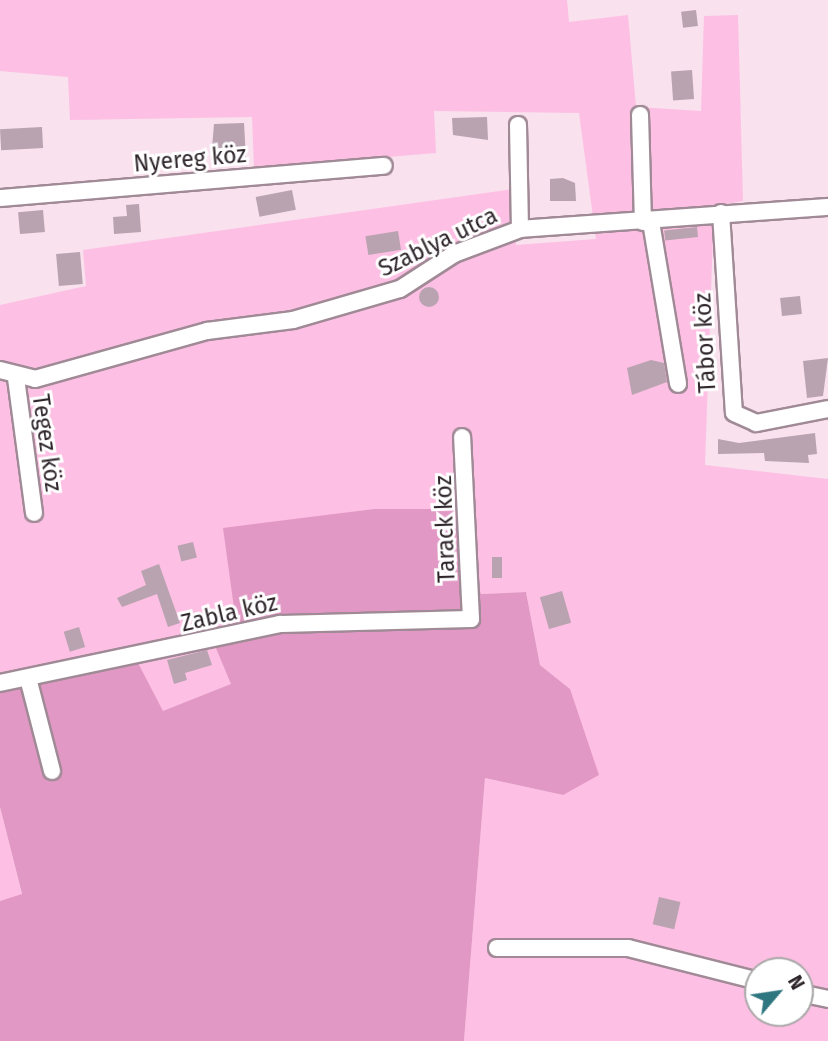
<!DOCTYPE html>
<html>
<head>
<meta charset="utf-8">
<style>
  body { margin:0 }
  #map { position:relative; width:828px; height:1041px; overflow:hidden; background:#f9e1ee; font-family:"Fira Sans",sans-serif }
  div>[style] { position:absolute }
  .green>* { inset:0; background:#fdbfe3 }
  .forest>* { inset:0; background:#e298c4 }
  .building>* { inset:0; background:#b9a3b0; transform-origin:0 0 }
  .round { border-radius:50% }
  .roads { filter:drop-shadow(2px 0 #a08a96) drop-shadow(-2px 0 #a08a96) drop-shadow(0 2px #a08a96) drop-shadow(0 -2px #a08a96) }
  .minor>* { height:16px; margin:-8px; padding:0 8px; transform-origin:8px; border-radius:8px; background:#fff }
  span { translate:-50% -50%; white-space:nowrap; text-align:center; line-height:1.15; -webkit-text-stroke:6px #fff; paint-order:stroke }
  .street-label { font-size:23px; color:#2e252a }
  .north { position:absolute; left:744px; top:957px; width:70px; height:70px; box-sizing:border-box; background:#fff; border:2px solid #aba8aa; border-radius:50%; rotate:61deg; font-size:19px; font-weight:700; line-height:28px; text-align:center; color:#2e252a }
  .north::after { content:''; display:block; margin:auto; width:24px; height:32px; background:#2f7780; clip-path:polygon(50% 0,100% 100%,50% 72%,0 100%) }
</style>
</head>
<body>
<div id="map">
  <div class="green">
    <div style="clip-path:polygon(evenodd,0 0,567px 0,569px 22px,628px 15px,636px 107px,701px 111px,704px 16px,738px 15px,743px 201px,714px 206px,705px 465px,828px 479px,828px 1041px,464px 1041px,485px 778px,563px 795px,570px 689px,540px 665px,526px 592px,481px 594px,457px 509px,374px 509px,303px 519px,238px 637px,213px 641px,232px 684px,163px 712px,136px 661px,0 691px,0 305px,86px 286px,83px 250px,514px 189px,516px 245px,596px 239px,579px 113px,434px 111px,436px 153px,254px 168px,252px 117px,70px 120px,68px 77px,0 71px,0 0,758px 971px,800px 971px,800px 1013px,758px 1013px,758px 971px)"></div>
    <div style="clip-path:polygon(0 807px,22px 895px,0 901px)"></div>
  </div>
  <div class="forest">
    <div style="clip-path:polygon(374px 509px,457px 509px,481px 594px,526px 592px,540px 665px,570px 689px,599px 775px,563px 795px,485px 778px,464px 1041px,0 1041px,0 901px,22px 894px,0 807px,0 691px,137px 661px,163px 711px,231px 684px,213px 641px,238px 637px,223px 528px)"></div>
  </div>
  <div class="building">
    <div style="left:696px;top:10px;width:16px;height:15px;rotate:83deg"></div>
    <div style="left:692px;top:70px;width:29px;height:21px;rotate:86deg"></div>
    <div style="clip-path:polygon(487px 117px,488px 140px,453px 135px,452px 118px)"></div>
    <div style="clip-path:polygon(244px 123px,246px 159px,211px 160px,214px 124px)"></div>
    <div style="left:42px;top:127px;width:21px;height:42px;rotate:87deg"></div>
    <div style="clip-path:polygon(563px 178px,575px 183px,576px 201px,550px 201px,550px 179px)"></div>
    <div style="left:292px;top:190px;width:20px;height:37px;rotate:79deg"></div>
    <div style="clip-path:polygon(139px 204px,141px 232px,114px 234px,113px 217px,127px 216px,126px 205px)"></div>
    <div style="left:43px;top:210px;width:22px;height:25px;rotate:85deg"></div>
    <div style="left:697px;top:227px;width:10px;height:33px;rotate:84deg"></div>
    <div style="left:398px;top:231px;width:19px;height:33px;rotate:81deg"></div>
    <div style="left:80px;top:252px;width:32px;height:24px;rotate:85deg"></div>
    <div class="round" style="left:419px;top:287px;width:20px;height:20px"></div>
    <div style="left:800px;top:296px;width:18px;height:20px;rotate:84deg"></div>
    <div style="clip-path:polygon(828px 358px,823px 396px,807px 398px,803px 361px)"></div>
    <div style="clip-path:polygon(651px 360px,664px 363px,667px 382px,632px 395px,627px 368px)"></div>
    <div style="clip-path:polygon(815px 433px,817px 454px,808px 455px,809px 463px,765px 461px,764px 453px,718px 454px,718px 439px,739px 443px)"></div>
    <div style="left:193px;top:542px;width:16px;height:16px;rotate:76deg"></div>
    <div style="left:492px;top:557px;width:10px;height:21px"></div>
    <div style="clip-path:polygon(159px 564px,180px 623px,168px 627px,157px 594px,122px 607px,117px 598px,146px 585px,141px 571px)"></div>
    <div style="left:562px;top:591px;width:33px;height:23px;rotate:74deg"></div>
    <div style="left:79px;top:627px;width:21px;height:16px;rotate:73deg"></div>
    <div style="clip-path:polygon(207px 650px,212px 665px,185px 673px,187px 680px,174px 684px,167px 660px)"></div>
    <div style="left:659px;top:897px;width:22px;height:28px;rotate:13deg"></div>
  </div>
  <div class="roads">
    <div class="minor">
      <div style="left:640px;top:115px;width:107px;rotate:88.4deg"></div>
      <div style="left:518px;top:125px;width:104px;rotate:88.9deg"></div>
      <div style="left:0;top:198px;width:385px;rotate:-4.8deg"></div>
      <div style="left:721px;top:213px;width:200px;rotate:86.3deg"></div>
      <div style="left:734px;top:413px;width:24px;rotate:24deg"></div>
      <div style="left:756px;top:423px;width:73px;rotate:-11deg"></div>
      <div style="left:651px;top:222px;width:164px;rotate:80.5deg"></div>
      <div style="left:0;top:370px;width:36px;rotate:14deg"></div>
      <div style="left:35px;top:379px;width:179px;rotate:-15.6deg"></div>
      <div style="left:207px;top:331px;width:87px;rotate:-7.3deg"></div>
      <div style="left:293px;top:320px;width:111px;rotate:-16.2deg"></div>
      <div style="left:400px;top:289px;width:64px;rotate:-32.9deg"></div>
      <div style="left:454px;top:254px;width:71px;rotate:-20.7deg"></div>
      <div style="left:520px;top:229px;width:309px;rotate:-4.1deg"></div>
      <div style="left:16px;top:378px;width:136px;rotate:82.4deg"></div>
      <div style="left:28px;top:678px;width:96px;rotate:75.5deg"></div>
      <div style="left:0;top:683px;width:286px;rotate:-11.9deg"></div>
      <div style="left:280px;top:624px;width:191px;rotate:-1.5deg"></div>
      <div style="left:471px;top:619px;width:182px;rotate:-92.8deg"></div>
      <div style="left:497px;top:948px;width:131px"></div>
      <div style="left:628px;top:948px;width:134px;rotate:14.2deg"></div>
      <div style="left:800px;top:993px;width:29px;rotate:12deg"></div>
    </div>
  </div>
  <div class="street-label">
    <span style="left:190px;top:159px;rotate:-5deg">Nyereg köz</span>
    <span style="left:438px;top:242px;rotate:-26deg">Szablya utca</span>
    <span style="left:705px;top:343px;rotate:-93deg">Tábor köz</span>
    <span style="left:47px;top:443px;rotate:82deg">Tegez köz</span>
    <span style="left:445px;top:529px;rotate:-92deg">Tarack köz</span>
    <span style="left:229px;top:613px;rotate:-13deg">Zabla köz</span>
  </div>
  <div class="north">N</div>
</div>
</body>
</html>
